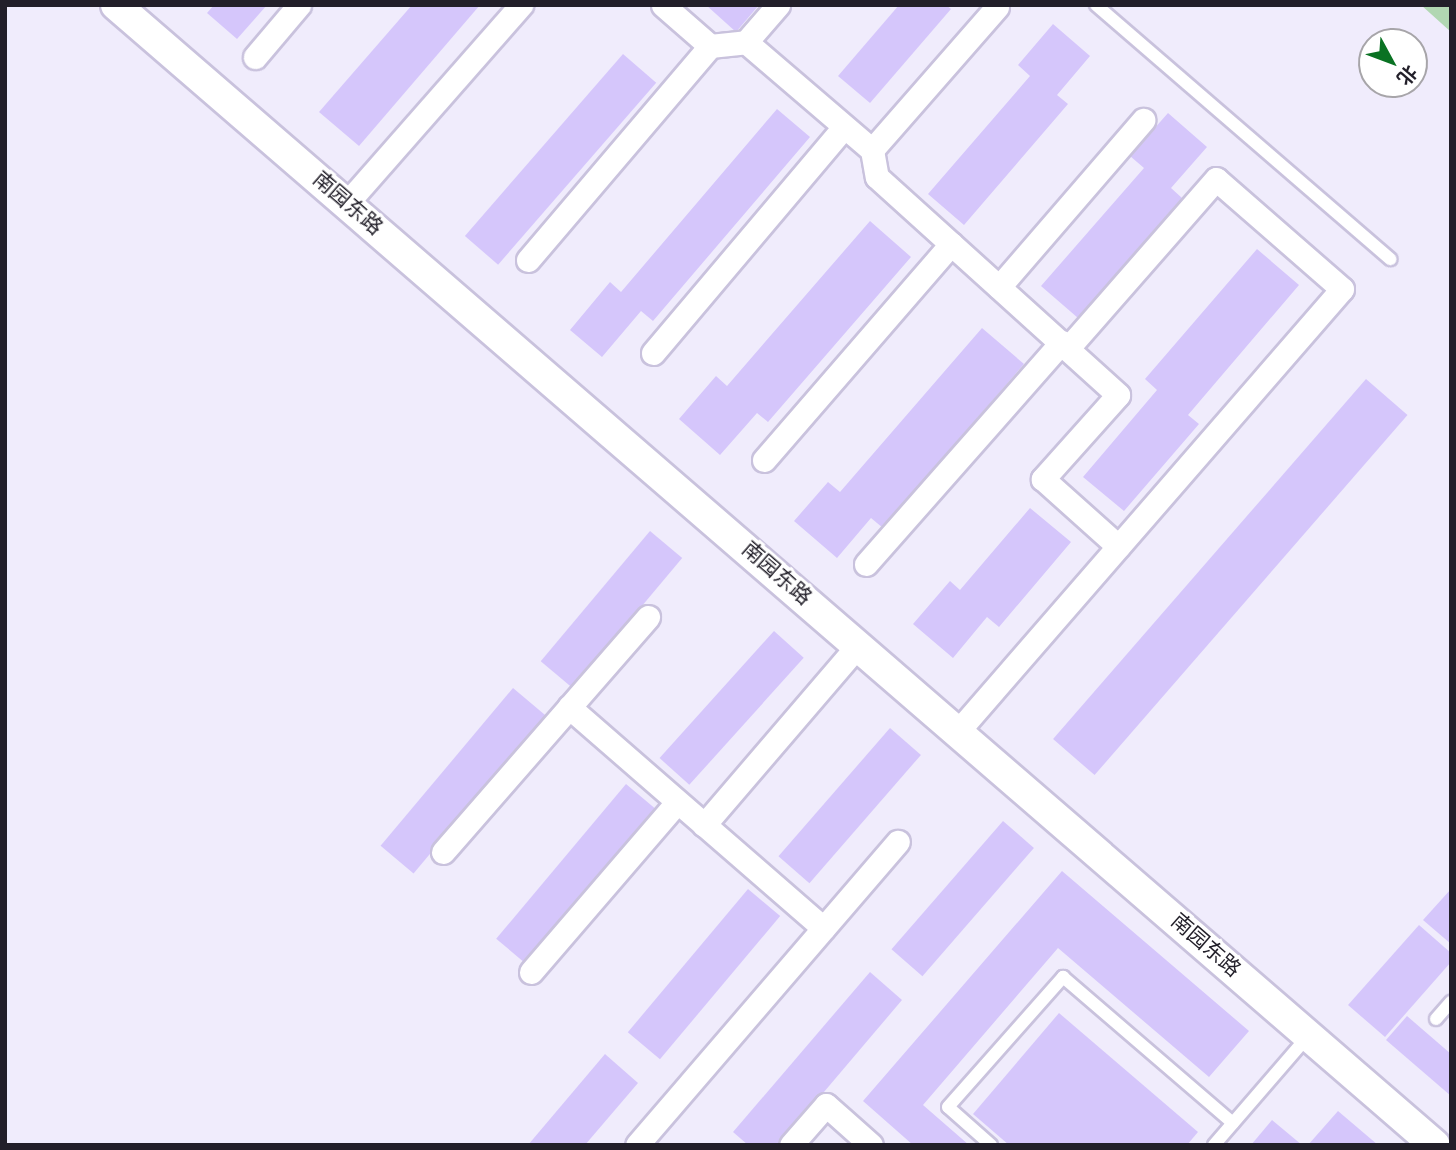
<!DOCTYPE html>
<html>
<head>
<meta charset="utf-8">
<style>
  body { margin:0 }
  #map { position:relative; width:1456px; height:1150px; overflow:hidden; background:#f0ecfc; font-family:"Public Sans","Noto Sans SC",sans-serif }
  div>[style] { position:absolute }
  .green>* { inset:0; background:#b1d7b2 }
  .building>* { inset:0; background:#d5c6fb; transform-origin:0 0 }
  .roads { filter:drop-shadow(2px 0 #c9c2dd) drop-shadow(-2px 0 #c9c2dd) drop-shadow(0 2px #c9c2dd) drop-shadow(0 -2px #c9c2dd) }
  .service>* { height:12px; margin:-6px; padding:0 6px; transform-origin:6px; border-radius:6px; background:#fff }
  .minor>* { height:23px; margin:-11.5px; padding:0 11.5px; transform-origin:11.5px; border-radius:11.5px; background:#fff }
  .tertiary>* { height:30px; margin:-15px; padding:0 15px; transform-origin:15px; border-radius:15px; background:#fff }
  span { translate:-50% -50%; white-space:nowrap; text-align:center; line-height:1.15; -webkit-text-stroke:6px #fff; paint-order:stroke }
  .street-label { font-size:21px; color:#221f29 }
  .frame { position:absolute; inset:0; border:7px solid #221f29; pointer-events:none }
  .north { position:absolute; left:1358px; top:28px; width:70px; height:70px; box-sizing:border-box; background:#fff; border:2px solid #a7a5a9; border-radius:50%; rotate:131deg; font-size:19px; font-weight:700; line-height:28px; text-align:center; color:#221f29 }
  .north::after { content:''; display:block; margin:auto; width:24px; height:32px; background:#0a7223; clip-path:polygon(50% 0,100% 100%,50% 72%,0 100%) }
</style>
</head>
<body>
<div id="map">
  <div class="green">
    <div style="clip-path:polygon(1421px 5px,1451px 5px,1451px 32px)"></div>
  </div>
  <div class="building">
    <div style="clip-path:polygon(214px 5px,267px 5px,237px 39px,207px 13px)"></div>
    <div style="clip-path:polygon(412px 5px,480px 5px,359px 146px,319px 112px)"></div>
    <div style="clip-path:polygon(706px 5px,759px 5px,736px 32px)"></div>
    <div style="clip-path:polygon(899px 5px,946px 5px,951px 9px,870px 103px,838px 76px)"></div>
    <div style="clip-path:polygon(1053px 24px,1090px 56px,1057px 95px,1068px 104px,964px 225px,928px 194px,1030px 76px,1018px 65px)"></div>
    <div style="left:623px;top:54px;width:44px;height:241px;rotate:41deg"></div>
    <div style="clip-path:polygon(777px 109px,810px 137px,653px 321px,641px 311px,602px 357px,570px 330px,610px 282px,621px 292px)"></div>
    <div style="clip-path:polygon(1168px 113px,1207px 147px,1171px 188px,1182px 198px,1078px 318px,1041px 286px,1144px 168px,1130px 156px)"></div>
    <div style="clip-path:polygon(870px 221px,911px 257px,768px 422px,757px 413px,720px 455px,679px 419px,716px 376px,727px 386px)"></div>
    <div style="clip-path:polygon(1257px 249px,1299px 285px,1188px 415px,1199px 424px,1124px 511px,1083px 477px,1157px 390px,1145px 379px)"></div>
    <div style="clip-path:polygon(982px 328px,1024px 364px,883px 528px,871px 518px,837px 558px,794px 521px,828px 482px,840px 492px)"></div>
    <div style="left:1366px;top:379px;width:55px;height:477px;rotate:41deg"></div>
    <div style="clip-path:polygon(1030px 508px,1071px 542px,999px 627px,987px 617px,953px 658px,913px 624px,950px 581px,960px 590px)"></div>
    <div style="left:650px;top:531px;width:42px;height:170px;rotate:40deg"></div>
    <div style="left:774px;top:631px;width:40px;height:171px;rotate:42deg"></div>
    <div style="left:513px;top:688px;width:43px;height:206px;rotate:40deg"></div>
    <div style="left:890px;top:728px;width:41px;height:170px;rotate:41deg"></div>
    <div style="left:626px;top:784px;width:43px;height:202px;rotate:40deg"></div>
    <div style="left:1003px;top:821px;width:41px;height:170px;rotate:41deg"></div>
    <div style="clip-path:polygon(1062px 871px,1249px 1031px,1209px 1077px,1058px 948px,923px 1105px,969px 1145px,913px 1145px,863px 1101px)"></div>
    <div style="left:748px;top:889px;width:42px;height:187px;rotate:40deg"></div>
    <div style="clip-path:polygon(1451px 889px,1451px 944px,1423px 920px)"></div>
    <div style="clip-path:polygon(1419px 925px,1451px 953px,1451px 962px,1385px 1037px,1348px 1005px)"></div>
    <div style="clip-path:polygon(870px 972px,902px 1000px,779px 1145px,748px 1145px,733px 1132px)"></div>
    <div style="clip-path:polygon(1059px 1013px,1198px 1132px,1187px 1145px,1009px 1145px,973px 1114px)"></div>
    <div style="clip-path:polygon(1407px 1016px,1451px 1054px,1451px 1096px,1386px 1040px)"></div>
    <div style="clip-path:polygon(605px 1054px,638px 1083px,585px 1145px,528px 1145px)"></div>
    <div style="clip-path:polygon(1338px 1111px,1378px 1145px,1308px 1145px)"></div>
    <div style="clip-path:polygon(1272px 1120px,1302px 1145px,1251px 1145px)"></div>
  </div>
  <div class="roads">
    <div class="service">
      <div style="left:1096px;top:5px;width:389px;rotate:40.8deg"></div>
      <div style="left:1436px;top:1019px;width:23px;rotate:-49deg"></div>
      <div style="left:991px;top:1145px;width:57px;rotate:-138.5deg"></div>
      <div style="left:948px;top:1107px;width:174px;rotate:-48.5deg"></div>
      <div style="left:1063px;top:977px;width:224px;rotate:40.7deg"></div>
      <div style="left:1214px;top:1145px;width:145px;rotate:-49.2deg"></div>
    </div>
    <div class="minor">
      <div style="left:663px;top:5px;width:62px;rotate:41.1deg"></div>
      <div style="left:710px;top:46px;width:36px;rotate:-6deg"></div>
      <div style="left:746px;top:42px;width:166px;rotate:40.6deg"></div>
      <div style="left:997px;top:7px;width:190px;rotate:131.2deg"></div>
      <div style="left:872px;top:150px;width:27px;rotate:80deg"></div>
      <div style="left:877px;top:177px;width:325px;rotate:42.1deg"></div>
      <div style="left:1118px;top:395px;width:113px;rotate:131.8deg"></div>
      <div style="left:1043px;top:479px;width:101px;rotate:41.8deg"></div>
      <div style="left:746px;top:42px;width:49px;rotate:-49.1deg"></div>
      <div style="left:255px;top:57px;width:68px;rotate:-49.8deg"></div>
      <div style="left:347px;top:203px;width:264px;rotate:-48.7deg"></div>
      <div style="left:528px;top:260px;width:281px;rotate:-49.6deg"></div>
      <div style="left:999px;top:287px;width:221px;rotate:-49.2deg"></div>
      <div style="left:653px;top:353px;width:296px;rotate:-49.8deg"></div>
      <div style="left:764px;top:460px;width:286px;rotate:-49.1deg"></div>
      <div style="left:866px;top:564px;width:296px;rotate:-48.6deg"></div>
      <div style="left:569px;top:707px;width:337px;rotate:41deg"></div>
      <div style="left:959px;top:730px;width:584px;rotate:-49.03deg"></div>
      <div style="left:1342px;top:289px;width:167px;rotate:-138.9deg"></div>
      <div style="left:1216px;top:179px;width:225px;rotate:131.2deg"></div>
      <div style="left:704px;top:825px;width:238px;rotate:-49.4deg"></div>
      <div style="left:443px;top:852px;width:312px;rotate:-48.9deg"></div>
      <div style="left:531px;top:972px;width:224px;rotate:-49.3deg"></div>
      <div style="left:637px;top:1145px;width:400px;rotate:-49.3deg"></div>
      <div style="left:791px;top:1145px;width:53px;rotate:-48.8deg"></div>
      <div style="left:826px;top:1105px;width:60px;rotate:41.6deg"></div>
    </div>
    <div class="tertiary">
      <div style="left:116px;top:5px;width:1743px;rotate:40.84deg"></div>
    </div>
  </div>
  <div class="street-label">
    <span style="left:348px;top:203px;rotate:41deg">南园东路</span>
    <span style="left:777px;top:573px;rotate:41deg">南园东路</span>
    <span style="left:1206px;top:945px;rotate:41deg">南园东路</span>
  </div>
  <div class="frame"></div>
  <div class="north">北</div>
</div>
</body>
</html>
